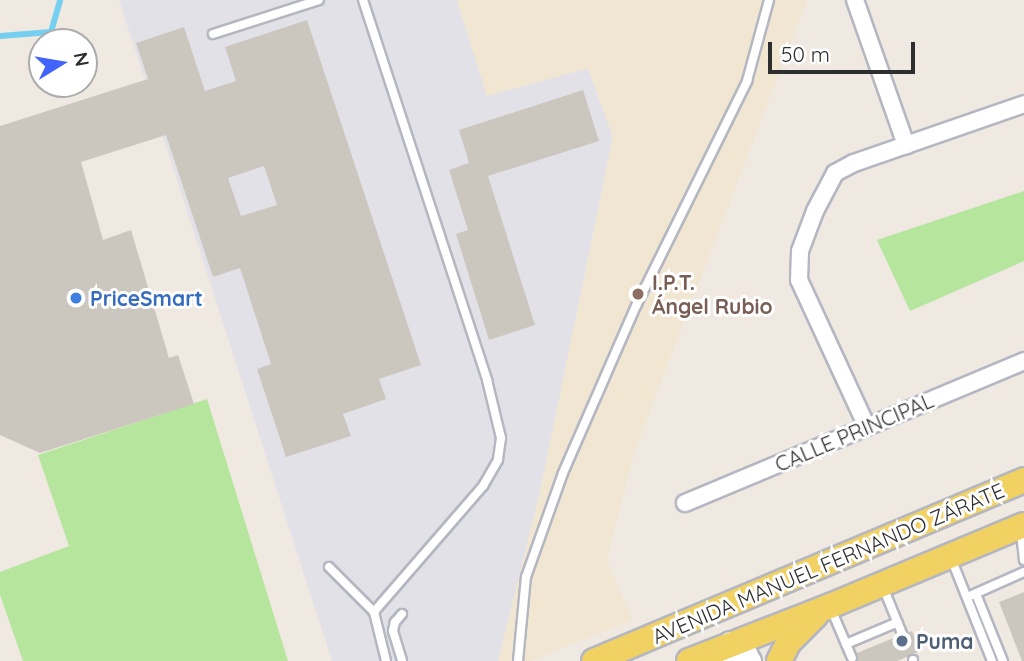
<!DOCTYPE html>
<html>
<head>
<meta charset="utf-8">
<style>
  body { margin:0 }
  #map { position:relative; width:1024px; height:661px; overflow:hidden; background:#efe9e1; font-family:Quicksand,sans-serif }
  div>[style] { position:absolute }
  .industrial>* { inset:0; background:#e3e1e8 }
  .education>* { inset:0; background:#f0e6d1 }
  .green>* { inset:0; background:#b6e59e }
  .stream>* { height:6px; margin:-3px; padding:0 3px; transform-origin:3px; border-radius:3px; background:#75cff0 }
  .building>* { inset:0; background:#cbc7bf }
  .roads { filter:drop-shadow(2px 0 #b4b7c1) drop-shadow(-2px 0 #b4b7c1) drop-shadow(0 2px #b4b7c1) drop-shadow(0 -2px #b4b7c1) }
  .lane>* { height:8px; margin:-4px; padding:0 4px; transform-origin:4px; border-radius:4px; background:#fff }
  .street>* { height:16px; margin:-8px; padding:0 8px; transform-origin:8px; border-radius:8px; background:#fff }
  .secondary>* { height:23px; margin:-11.5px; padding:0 11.5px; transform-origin:11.5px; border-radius:11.5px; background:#fff }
  .primary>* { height:24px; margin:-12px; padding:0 12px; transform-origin:12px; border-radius:12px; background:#f2d163 }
  .dots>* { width:19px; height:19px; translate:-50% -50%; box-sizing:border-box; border:4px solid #fff; border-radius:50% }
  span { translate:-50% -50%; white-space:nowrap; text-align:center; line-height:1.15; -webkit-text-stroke:6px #fff; paint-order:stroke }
  .education-label { font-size:21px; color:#785e54; font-weight:700 }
  .left { translate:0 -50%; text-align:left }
  .shop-label { font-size:21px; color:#366cbe; font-weight:700 }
  .street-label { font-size:21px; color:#2e2e2e }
  .service-label { font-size:21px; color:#4e5e75; font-weight:700 }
  .north { position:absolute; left:28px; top:28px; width:70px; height:70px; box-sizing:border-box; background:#fff; border:2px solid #ababab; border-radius:50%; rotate:79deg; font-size:19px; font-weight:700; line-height:28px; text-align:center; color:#2e2e2e }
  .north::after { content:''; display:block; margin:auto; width:24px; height:32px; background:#4264fb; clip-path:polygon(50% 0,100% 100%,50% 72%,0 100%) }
  .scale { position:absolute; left:768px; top:42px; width:147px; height:32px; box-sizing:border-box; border:4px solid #2e2e2e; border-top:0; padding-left:9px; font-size:21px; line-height:24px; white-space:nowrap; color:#2e2e2e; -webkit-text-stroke:5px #fff; paint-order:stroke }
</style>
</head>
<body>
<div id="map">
  <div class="industrial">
    <div style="clip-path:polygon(119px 0,457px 0,487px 96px,588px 68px,613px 137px,540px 492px,498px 661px,332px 661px)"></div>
  </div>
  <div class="education">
    <div style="clip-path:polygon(457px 0,807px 0,635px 450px,607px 560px,632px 620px,530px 661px,498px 661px,540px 492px,613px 137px,588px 68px,487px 96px)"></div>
  </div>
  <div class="green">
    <div style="clip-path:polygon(1024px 191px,1024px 261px,910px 311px,877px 240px)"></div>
    <div style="clip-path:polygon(207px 399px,288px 661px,23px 661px,0 595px,0 572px,69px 546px,38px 455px)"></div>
  </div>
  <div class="stream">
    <div style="left:0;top:36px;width:51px;rotate:-4.5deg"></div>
    <div style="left:51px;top:32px;width:33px;rotate:-74deg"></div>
  </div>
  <div class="building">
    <div style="clip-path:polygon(evenodd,307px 20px,421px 365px,379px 379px,386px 399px,343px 414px,351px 436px,286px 457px,257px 369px,271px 364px,240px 268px,213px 277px,166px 135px,81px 162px,103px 240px,131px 230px,169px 358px,178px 355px,194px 404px,40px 453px,0 435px,0 126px,148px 79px,136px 43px,184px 27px,205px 91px,236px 81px,225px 47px,307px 20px,264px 166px,277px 205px,241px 216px,228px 178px,264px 166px)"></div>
    <div style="clip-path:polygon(583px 90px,599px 141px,488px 176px,535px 325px,489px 340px,456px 234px,468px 230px,449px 170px,469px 163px,459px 130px)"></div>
    <div style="clip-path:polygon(1024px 592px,1024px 661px,1022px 661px,999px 602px)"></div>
    <div style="clip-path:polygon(912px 631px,921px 651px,897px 661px,858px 661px,857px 653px,896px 637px,900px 642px,906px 642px,909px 632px)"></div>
  </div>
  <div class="roads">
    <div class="lane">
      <div style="left:363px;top:0;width:400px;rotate:71.9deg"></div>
      <div style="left:487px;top:380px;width:60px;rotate:76.4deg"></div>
      <div style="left:501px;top:438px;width:22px;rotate:98deg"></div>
      <div style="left:498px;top:460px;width:30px;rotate:120deg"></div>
      <div style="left:483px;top:486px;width:167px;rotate:130.9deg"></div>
      <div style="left:374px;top:612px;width:50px;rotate:76.2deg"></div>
      <div style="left:213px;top:34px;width:111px;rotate:-17.8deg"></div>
      <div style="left:1021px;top:532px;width:28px;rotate:84deg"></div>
      <div style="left:951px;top:558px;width:111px;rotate:68.3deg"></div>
      <div style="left:329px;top:567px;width:64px;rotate:45deg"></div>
      <div style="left:883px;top:587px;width:53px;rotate:67.8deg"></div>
      <div style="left:976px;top:594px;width:72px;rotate:68.1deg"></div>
      <div style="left:972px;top:595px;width:57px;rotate:-23.9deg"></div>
      <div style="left:831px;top:609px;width:53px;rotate:66.8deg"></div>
      <div style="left:402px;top:614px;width:11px;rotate:131deg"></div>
      <div style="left:395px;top:622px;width:9px;rotate:103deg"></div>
      <div style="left:393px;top:631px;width:31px;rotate:73deg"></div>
      <div style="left:846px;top:644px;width:56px;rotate:-22.9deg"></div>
      <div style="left:913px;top:660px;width:1px;rotate:90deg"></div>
      <div style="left:518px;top:661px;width:84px;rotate:-84.6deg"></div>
      <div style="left:526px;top:577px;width:110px;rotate:-70.4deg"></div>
      <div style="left:563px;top:473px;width:184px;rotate:-66.4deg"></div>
      <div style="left:637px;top:304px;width:249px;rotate:-63.7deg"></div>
      <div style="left:747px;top:81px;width:84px;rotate:-74.8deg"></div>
    </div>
    <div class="street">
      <div style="left:855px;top:0;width:154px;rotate:70.6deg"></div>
      <div style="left:867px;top:427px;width:162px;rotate:-114.8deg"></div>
      <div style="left:799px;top:280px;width:29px;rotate:-88deg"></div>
      <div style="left:800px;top:251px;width:43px;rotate:-69.4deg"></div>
      <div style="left:815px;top:211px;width:43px;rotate:-62.2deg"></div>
      <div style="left:835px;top:173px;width:21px;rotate:-28deg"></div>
      <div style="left:854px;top:163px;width:180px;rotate:-19.1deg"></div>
      <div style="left:685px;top:503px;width:368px;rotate:-22.7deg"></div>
    </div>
    <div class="secondary">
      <div style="left:726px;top:661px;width:18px;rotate:-77deg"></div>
      <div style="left:730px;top:643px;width:19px;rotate:36deg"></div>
      <div style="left:745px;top:654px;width:8px;rotate:60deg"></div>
    </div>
    <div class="primary">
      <div style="left:594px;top:661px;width:467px;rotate:-22.8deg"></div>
      <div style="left:689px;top:661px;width:151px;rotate:-21.3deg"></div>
      <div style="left:830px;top:606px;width:210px;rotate:-22.7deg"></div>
      <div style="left:779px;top:661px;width:20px;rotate:-63deg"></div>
      <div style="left:788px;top:643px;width:38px;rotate:-45deg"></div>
    </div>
  </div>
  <div class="dots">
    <div style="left:638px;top:294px;background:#8d6e63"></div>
    <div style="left:76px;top:298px;background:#3f7fe0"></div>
    <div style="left:902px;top:641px;background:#5c6f8a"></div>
  </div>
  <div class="education-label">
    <span class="left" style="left:652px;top:294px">I.P.T.<br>Ángel Rubio</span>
  </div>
  <div class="shop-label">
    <span class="left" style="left:90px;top:298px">PriceSmart</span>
  </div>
  <div class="street-label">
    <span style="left:854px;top:432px;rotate:-23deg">CALLE PRINCIPAL</span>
    <span style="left:828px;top:563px;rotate:-23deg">AVENIDA MANUEL FERNANDO ZÁRATE</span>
  </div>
  <div class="service-label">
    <span class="left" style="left:916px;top:641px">Puma</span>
  </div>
  <div class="north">N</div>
  <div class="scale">50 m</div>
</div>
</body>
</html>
